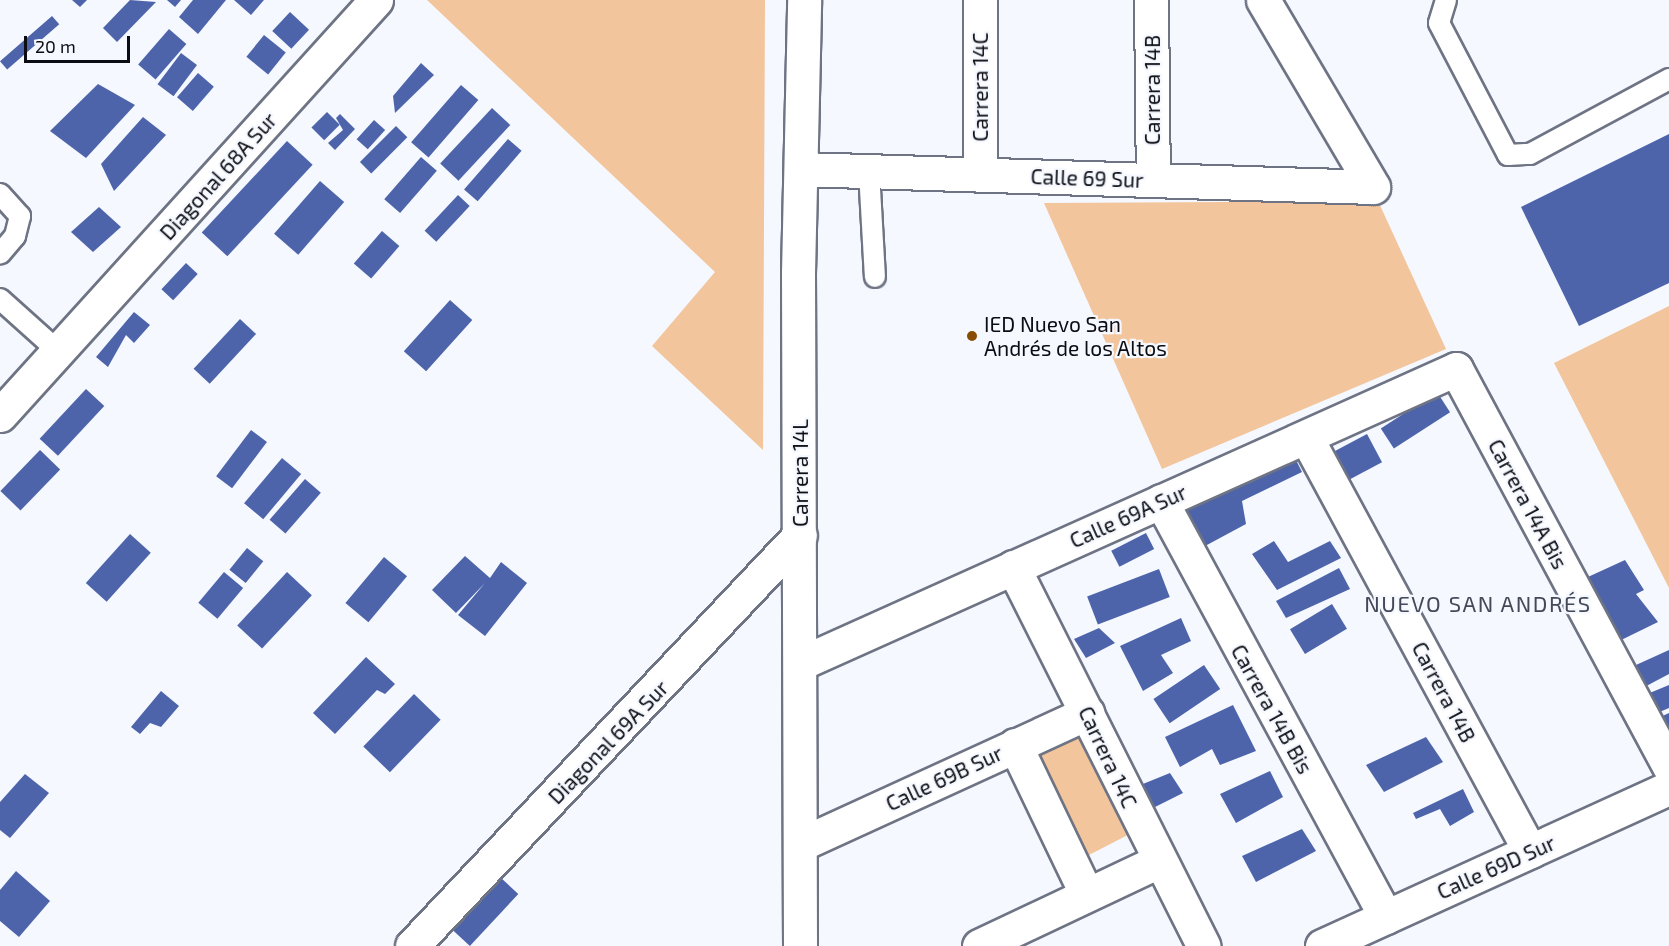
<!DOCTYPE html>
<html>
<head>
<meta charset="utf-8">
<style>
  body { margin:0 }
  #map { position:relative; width:1669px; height:946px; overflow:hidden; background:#f5f8ff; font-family:"Exo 2",sans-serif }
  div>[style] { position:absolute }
  .green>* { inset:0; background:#f2c59c; transform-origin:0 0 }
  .building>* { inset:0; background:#4d64aa; transform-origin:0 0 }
  .roads { filter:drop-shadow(2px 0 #6e7484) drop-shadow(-2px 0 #6e7484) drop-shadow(0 2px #6e7484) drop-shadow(0 -2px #6e7484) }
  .lane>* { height:20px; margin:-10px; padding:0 10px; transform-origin:10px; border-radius:10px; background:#fff }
  .street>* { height:33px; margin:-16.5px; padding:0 16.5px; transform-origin:16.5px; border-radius:16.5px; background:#fff }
  .secondary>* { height:33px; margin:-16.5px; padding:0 16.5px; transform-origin:16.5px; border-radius:16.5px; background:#fff }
  .dots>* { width:16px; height:16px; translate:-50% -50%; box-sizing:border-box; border:3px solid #f5f8ff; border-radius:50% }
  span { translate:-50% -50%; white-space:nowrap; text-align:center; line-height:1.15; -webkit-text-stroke:4.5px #f5f8ff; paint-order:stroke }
  .street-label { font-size:21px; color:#0b0d12 }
  .poi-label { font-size:21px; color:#0b0d12 }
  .left { translate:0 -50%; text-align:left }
  .neighbourhood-label { font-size:22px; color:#434957; letter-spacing:1.5px }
  .scale { position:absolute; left:24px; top:36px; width:106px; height:27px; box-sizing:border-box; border:3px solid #0b0d12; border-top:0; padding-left:8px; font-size:18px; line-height:21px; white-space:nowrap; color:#0b0d12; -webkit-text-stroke:4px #f5f8ff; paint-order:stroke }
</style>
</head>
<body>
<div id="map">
  <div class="green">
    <div style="clip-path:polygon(427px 0,765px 0,763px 450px,652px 346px,715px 272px)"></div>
    <div style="clip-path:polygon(1378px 201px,1446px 349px,1162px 469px,1044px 203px)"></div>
    <div style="clip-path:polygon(1669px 306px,1669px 588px,1554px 363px)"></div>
    <div style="left:1079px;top:732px;width:114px;height:53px;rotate:63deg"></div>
  </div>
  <div class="building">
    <div style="clip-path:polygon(72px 0,87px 0,80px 7px)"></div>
    <div style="clip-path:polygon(130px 0,156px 2px,117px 42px,103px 28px)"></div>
    <div style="clip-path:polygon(167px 0,181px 0,175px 7px)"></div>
    <div style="clip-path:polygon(193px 0,226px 0,198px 34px,179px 17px)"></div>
    <div style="clip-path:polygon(234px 0,264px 0,251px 15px)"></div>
    <div style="left:290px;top:12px;width:26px;height:26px;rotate:43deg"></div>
    <div style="left:52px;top:16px;width:11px;height:69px;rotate:49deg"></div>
    <div style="left:169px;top:29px;width:23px;height:47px;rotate:41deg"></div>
    <div style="left:264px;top:35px;width:28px;height:28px;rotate:39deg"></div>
    <div style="left:181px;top:53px;width:20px;height:39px;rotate:37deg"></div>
    <div style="clip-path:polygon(421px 63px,434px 75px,395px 113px,393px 96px)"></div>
    <div style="left:198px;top:73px;width:21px;height:32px;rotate:41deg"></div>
    <div style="clip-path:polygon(98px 84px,135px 105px,86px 158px,50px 131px)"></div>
    <div style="left:461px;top:85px;width:23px;height:76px;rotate:41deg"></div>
    <div style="left:492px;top:108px;width:25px;height:76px;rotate:43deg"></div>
    <div style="left:327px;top:112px;width:18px;height:22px;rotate:45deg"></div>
    <div style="clip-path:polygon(340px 114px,355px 129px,335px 150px,328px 143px,343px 130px,336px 118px)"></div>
    <div style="clip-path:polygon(143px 117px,166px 135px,114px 191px,101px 164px)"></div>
    <div style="left:374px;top:120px;width:15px;height:26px;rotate:42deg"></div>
    <div style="left:396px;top:126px;width:16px;height:51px;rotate:45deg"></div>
    <div style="clip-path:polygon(1669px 134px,1669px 283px,1579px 326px,1521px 207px)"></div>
    <div style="left:508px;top:139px;width:18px;height:67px;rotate:41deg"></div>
    <div style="left:287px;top:141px;width:35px;height:125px;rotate:43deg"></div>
    <div style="left:421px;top:157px;width:21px;height:56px;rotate:41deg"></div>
    <div style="left:320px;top:181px;width:32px;height:70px;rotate:41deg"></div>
    <div style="left:458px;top:195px;width:16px;height:49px;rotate:43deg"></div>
    <div style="clip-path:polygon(99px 207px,121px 227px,93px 252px,71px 232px)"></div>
    <div style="left:382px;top:231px;width:23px;height:43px;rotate:41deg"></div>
    <div style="left:186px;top:263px;width:16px;height:36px;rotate:43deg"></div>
    <div style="left:450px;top:300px;width:30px;height:69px;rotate:42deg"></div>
    <div style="clip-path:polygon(134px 312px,150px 325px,134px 343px,126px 335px,108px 367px,96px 357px)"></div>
    <div style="left:240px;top:319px;width:22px;height:68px;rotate:43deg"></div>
    <div style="left:86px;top:389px;width:25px;height:68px;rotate:43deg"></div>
    <div style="left:1437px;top:392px;width:24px;height:67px;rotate:57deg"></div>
    <div style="left:251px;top:430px;width:20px;height:58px;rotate:37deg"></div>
    <div style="left:1367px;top:434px;width:32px;height:48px;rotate:62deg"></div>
    <div style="left:40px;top:450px;width:28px;height:57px;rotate:44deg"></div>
    <div style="clip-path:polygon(1292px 452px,1302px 472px,1242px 501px,1246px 524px,1192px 553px,1172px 510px)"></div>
    <div style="left:282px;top:458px;width:25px;height:59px;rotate:40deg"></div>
    <div style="left:305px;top:479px;width:21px;height:54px;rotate:41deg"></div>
    <div style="left:1146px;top:533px;width:18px;height:39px;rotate:63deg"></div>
    <div style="left:130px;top:534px;width:28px;height:66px;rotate:42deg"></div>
    <div style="clip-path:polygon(1274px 541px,1288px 562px,1330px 541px,1341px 558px,1277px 590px,1252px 554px)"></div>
    <div style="left:247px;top:548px;width:21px;height:28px;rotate:39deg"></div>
    <div style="clip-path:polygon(465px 556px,490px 578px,501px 562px,527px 583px,485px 636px,458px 615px,485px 583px,456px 613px,432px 590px)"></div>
    <div style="left:384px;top:557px;width:30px;height:60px;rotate:40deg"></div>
    <div style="clip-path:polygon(1625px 560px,1644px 590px,1636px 594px,1658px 622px,1611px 645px,1577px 582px)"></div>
    <div style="clip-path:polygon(1339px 568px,1350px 589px,1286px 618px,1276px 601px)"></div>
    <div style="left:1159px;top:569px;width:30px;height:77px;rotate:69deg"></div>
    <div style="left:224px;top:572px;width:25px;height:40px;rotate:40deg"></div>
    <div style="left:287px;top:572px;width:34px;height:73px;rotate:43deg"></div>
    <div style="left:1332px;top:604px;width:29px;height:49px;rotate:59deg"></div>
    <div style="clip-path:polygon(1181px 618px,1191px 641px,1161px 655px,1173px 673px,1143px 691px,1120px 646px)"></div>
    <div style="clip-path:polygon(1099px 628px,1115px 643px,1086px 658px,1074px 639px)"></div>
    <div style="clip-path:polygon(1669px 650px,1669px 674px,1635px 692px,1625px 670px)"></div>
    <div style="clip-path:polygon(366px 657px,395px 684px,385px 694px,377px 690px,335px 734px,313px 713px)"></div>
    <div style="left:1204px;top:665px;width:29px;height:61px;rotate:56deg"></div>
    <div style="clip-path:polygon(1669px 685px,1669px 708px,1650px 716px,1640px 697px)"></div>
    <div style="clip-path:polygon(161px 691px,179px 706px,161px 727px,150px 723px,140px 734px,131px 727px)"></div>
    <div style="left:414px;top:694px;width:37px;height:73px;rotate:44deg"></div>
    <div style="clip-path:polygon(1233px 705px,1256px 751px,1220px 765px,1212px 749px,1180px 767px,1165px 737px)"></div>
    <div style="clip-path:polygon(1669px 713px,1669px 748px,1654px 720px)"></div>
    <div style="clip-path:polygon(1426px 737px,1443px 762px,1384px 792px,1366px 765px)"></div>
    <div style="clip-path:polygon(1270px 771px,1283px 797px,1236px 823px,1220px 794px)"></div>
    <div style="clip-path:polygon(1170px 773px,1183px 793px,1145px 812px,1133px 788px)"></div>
    <div style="clip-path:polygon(25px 774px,49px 793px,10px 838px,0 830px,0 802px)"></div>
    <div style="clip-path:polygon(1463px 789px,1474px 812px,1450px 826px,1440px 809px,1416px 819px,1413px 813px)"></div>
    <div style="clip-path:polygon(1302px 829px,1316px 851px,1256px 882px,1242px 856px)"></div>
    <div style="clip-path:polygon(16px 871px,50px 901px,19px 937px,0 921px,0 890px)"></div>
    <div style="left:500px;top:877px;width:25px;height:71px;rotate:43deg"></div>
  </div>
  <div class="roads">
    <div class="lane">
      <div style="left:1446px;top:0;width:24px;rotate:107deg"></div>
      <div style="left:1439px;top:23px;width:149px;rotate:62.4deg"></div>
      <div style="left:1508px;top:155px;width:22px;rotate:-3deg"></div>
      <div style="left:1530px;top:154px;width:158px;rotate:-28.3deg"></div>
      <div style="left:869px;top:171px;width:106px;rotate:86.8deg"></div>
      <div style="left:0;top:194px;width:30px;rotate:48deg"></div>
      <div style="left:20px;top:216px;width:21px;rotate:104deg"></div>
      <div style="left:15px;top:236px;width:23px;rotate:130deg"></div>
      <div style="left:0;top:299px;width:79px;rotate:41.9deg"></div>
    </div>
    <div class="street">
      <div style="left:1151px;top:0;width:180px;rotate:89.4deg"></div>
      <div style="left:1263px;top:0;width:217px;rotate:59.5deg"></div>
      <div style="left:801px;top:169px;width:572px;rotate:1.8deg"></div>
      <div style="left:980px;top:175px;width:175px;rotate:-90deg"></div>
      <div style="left:1306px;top:437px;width:471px;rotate:61.6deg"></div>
      <div style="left:1161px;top:501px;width:473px;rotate:61.6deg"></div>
      <div style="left:1013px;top:567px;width:424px;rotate:63.3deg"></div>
      <div style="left:801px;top:663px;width:718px;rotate:-24.17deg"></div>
      <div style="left:1456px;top:369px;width:451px;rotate:61.8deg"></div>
      <div style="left:1015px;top:745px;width:166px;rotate:64.4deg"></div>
      <div style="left:801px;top:844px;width:315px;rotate:-24.6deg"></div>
      <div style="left:412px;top:946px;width:565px;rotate:-46.65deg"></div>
      <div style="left:979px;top:946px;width:197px;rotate:-25.3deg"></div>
      <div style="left:1322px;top:946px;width:381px;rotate:-24.5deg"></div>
    </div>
    <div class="secondary">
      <div style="left:0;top:415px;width:560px;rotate:-47.82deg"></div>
      <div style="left:800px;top:946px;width:673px;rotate:-90.17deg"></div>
      <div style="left:798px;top:273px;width:273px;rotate:-88.7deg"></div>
    </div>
  </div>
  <div class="dots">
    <div style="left:972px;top:336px;background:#874d02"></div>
  </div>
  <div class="street-label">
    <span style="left:980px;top:87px;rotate:-90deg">Carrera 14C</span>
    <span style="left:1152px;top:90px;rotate:-90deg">Carrera 14B</span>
    <span style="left:218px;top:176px;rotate:-48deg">Diagonal 68A Sur</span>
    <span style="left:1087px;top:178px;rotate:2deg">Calle 69 Sur</span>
    <span style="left:800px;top:473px;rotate:-90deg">Carrera 14L</span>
    <span style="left:1528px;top:504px;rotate:62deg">Carrera 14A Bis</span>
    <span style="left:1128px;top:516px;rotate:-24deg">Calle 69A Sur</span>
    <span style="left:1444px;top:692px;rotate:62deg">Carrera 14B</span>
    <span style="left:1272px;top:709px;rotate:61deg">Carrera 14B Bis</span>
    <span style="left:608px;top:742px;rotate:-46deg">Diagonal 69A Sur</span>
    <span style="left:1108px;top:757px;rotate:65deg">Carrera 14C</span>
    <span style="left:944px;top:778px;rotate:-25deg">Calle 69B Sur</span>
    <span style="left:1496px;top:867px;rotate:-24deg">Calle 69D Sur</span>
  </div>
  <div class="poi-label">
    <span class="left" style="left:984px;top:336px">IED Nuevo San<br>Andrés de los Altos</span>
  </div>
  <div class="neighbourhood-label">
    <span style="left:1478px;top:604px">NUEVO SAN ANDRÉS</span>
  </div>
  <div class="scale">20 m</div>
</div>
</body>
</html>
